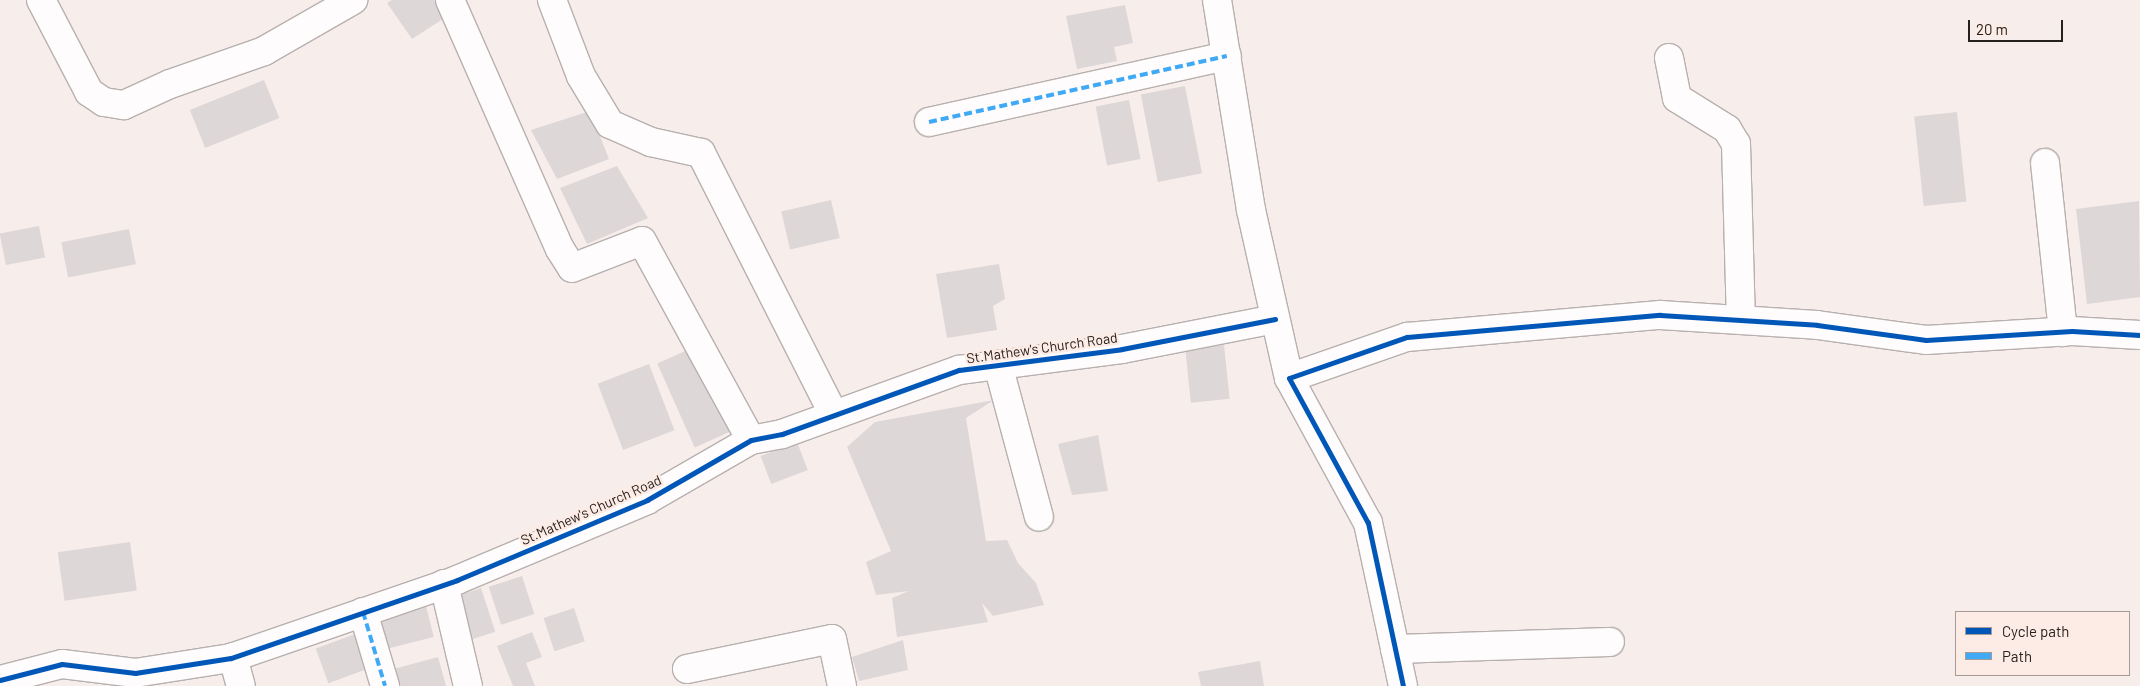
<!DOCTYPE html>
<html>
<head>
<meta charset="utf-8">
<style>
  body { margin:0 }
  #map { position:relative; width:2140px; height:686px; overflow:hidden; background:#f7eeeb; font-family:Barlow,sans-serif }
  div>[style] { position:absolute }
  .building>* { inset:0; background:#ddd7d7; transform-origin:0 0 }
  .roads { filter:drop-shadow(1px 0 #b7b0ae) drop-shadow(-1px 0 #b7b0ae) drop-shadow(0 1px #b7b0ae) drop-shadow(0 -1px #b7b0ae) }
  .street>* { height:28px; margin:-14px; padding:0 14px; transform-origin:14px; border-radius:14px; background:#fefcfc }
  .secondary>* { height:28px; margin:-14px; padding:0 14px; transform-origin:14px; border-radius:14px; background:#fefcfc }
  .quiet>* { height:4px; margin-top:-2px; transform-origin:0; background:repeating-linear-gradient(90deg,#3fa9f5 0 8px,transparent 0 12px) }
  .cycleway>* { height:5px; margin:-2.5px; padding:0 2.5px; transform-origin:2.5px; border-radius:2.5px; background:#0057b8 }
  span { translate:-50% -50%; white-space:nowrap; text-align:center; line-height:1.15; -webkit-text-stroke:5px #fdece5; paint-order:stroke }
  .street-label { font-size:14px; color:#27211e }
  .legend { position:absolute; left:1955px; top:611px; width:175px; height:65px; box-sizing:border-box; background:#fdece5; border:1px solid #a79b95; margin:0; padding:6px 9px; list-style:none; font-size:15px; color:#27211e }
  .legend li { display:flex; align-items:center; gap:10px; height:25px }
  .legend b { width:25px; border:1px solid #a79b95 }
  .scale { position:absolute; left:1968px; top:20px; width:95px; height:22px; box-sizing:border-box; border:2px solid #27211e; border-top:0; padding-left:6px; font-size:15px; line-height:18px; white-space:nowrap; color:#27211e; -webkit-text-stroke:4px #fdece5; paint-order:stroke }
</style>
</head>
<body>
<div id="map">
  <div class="building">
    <div style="clip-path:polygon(392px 0,435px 0,446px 17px,412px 39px,387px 3px)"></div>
    <div style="clip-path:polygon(1125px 5px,1133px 43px,1114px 47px,1117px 61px,1077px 69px,1066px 16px)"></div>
    <div style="left:264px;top:80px;width:41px;height:80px;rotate:68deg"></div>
    <div style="left:1185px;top:86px;width:89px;height:45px;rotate:79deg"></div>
    <div style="left:1129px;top:100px;width:60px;height:34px;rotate:79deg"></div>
    <div style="clip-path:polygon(590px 111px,609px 159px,557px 179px,531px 130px)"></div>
    <div style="left:1957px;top:112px;width:90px;height:43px;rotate:84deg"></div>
    <div style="clip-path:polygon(617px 166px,648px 218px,587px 244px,560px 188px)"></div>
    <div style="left:831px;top:200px;width:39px;height:51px;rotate:77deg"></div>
    <div style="clip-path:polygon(2139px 201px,2140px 297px,2087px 304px,2076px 209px)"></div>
    <div style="left:39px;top:226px;width:32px;height:40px;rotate:79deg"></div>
    <div style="left:129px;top:229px;width:36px;height:69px;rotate:79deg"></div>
    <div style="clip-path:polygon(999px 264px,1005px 299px,993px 306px,997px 330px,947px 338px,936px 274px)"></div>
    <div style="left:1224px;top:345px;width:54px;height:39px;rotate:84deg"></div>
    <div style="left:692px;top:348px;width:92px;height:38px;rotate:66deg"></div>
    <div style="left:649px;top:364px;width:71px;height:55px;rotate:69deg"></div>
    <div style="clip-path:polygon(994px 400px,966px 418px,986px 541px,1007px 540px,1018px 563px,1036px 583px,1044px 605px,993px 616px,982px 603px,988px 622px,897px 637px,892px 598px,909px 591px,876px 595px,866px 562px,891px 551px,847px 447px,875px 422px)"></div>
    <div style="clip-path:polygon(1098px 435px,1108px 491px,1072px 495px,1058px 444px)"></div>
    <div style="left:797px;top:442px;width:30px;height:39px;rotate:69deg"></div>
    <div style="left:130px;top:542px;width:49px;height:73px;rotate:82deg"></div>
    <div style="left:522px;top:576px;width:40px;height:35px;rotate:72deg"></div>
    <div style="left:481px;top:588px;width:46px;height:28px;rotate:72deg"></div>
    <div style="left:426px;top:606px;width:32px;height:51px;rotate:76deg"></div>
    <div style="left:574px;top:608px;width:35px;height:32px;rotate:72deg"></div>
    <div style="clip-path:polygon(532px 632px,542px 657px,526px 663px,535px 686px,513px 686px,497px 646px)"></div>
    <div style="left:358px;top:633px;width:37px;height:45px;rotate:70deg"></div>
    <div style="clip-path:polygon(903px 640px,908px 670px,859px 681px,852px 657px)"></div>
    <div style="clip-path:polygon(438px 657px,446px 686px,395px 686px,390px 670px)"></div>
    <div style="clip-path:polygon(1260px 661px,1264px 686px,1201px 686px,1198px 672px)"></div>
  </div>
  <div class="roads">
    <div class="street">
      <div style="left:41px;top:0;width:104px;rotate:62.4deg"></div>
      <div style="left:89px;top:92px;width:18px;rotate:34deg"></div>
      <div style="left:104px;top:102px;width:20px;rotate:9deg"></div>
      <div style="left:124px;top:105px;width:51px;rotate:-24.5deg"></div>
      <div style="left:170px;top:84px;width:100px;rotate:-19.3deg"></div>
      <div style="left:264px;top:51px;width:103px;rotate:-29.8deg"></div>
      <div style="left:450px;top:0;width:272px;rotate:66.2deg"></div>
      <div style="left:560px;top:249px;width:22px;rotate:58deg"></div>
      <div style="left:572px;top:268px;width:75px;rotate:-21.1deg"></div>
      <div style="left:642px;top:241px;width:227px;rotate:61.3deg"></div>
      <div style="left:552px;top:0;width:81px;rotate:69.1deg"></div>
      <div style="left:581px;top:76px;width:56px;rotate:58.9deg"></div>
      <div style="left:610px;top:124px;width:45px;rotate:23.7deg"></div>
      <div style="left:651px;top:142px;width:51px;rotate:12.4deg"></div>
      <div style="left:701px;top:153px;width:294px;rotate:63.1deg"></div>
      <div style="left:1217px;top:0;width:213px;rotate:80.8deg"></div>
      <div style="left:1251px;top:210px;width:172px;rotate:77.3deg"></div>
      <div style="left:1669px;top:58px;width:41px;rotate:78.7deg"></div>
      <div style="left:1677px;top:98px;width:59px;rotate:31.8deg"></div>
      <div style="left:1727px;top:129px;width:17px;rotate:59deg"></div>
      <div style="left:1736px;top:144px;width:176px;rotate:88.4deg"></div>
      <div style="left:929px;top:122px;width:305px;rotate:-12.5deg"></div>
      <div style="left:2045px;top:163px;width:170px;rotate:83.9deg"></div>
      <div style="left:998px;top:365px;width:157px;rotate:74.9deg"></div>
      <div style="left:444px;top:584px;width:105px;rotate:76.8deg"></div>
      <div style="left:363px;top:612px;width:77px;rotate:73.4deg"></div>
      <div style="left:1395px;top:649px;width:215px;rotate:-1.9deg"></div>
      <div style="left:233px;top:657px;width:30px;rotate:75deg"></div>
      <div style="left:687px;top:669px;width:148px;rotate:-11.7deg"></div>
      <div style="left:832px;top:639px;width:48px;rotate:78deg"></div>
      <div style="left:0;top:680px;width:64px;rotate:-14.5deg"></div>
      <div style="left:62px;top:664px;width:74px;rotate:7deg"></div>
      <div style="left:135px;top:673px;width:97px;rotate:-8.9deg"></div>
      <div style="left:231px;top:658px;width:239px;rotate:-19deg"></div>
      <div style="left:457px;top:580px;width:206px;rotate:-22.8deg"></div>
      <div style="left:647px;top:500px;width:120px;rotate:-30deg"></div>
      <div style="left:751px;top:440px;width:32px;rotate:-11deg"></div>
      <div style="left:782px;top:434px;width:188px;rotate:-19.9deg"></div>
      <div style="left:959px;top:370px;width:164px;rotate:-7.3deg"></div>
      <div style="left:1122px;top:349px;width:156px;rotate:-11.1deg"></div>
    </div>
    <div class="secondary">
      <div style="left:1403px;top:686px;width:167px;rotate:-102.1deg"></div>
      <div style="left:1368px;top:523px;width:165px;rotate:-118.6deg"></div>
      <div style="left:1289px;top:378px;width:125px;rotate:-19.2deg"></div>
      <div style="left:1407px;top:337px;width:254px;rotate:-5deg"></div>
      <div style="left:1660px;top:315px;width:157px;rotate:3.6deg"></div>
      <div style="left:1817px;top:325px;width:110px;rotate:7.8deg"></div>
      <div style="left:1926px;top:340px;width:146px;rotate:-3.5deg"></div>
      <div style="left:2072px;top:331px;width:68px;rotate:3.4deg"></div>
    </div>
  </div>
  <div class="quiet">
    <div style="left:929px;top:122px;width:305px;rotate:-12.5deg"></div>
    <div style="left:363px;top:612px;width:77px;rotate:73.4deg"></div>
  </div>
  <div class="cycleway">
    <div style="left:0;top:680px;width:64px;rotate:-14.5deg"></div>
    <div style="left:62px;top:664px;width:74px;rotate:7deg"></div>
    <div style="left:135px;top:673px;width:97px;rotate:-8.9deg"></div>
    <div style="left:231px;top:658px;width:239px;rotate:-19deg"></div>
    <div style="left:457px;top:580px;width:206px;rotate:-22.8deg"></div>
    <div style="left:647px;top:500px;width:120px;rotate:-30deg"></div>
    <div style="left:751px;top:440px;width:32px;rotate:-11deg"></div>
    <div style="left:782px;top:434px;width:188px;rotate:-19.9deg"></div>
    <div style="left:959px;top:370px;width:164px;rotate:-7.3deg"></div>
    <div style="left:1122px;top:349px;width:156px;rotate:-11.1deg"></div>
    <div style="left:1403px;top:686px;width:167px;rotate:-102.1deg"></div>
    <div style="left:1368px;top:523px;width:165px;rotate:-118.6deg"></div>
    <div style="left:1289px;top:378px;width:125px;rotate:-19.2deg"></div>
    <div style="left:1407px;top:337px;width:254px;rotate:-5deg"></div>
    <div style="left:1660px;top:315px;width:157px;rotate:3.6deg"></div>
    <div style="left:1817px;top:325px;width:110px;rotate:7.8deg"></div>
    <div style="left:1926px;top:340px;width:146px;rotate:-3.5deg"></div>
    <div style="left:2072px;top:331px;width:68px;rotate:3.4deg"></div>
  </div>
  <div class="street-label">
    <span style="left:1042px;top:348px;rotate:-8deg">St.Mathew's Church Road</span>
    <span style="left:591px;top:510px;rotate:-24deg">St.Mathew's Church Road</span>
  </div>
  <ul class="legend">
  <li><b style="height:6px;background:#0057b8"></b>Cycle path</li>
  <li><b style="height:6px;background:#3fa9f5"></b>Path</li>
  </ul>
  <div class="scale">20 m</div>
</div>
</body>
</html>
